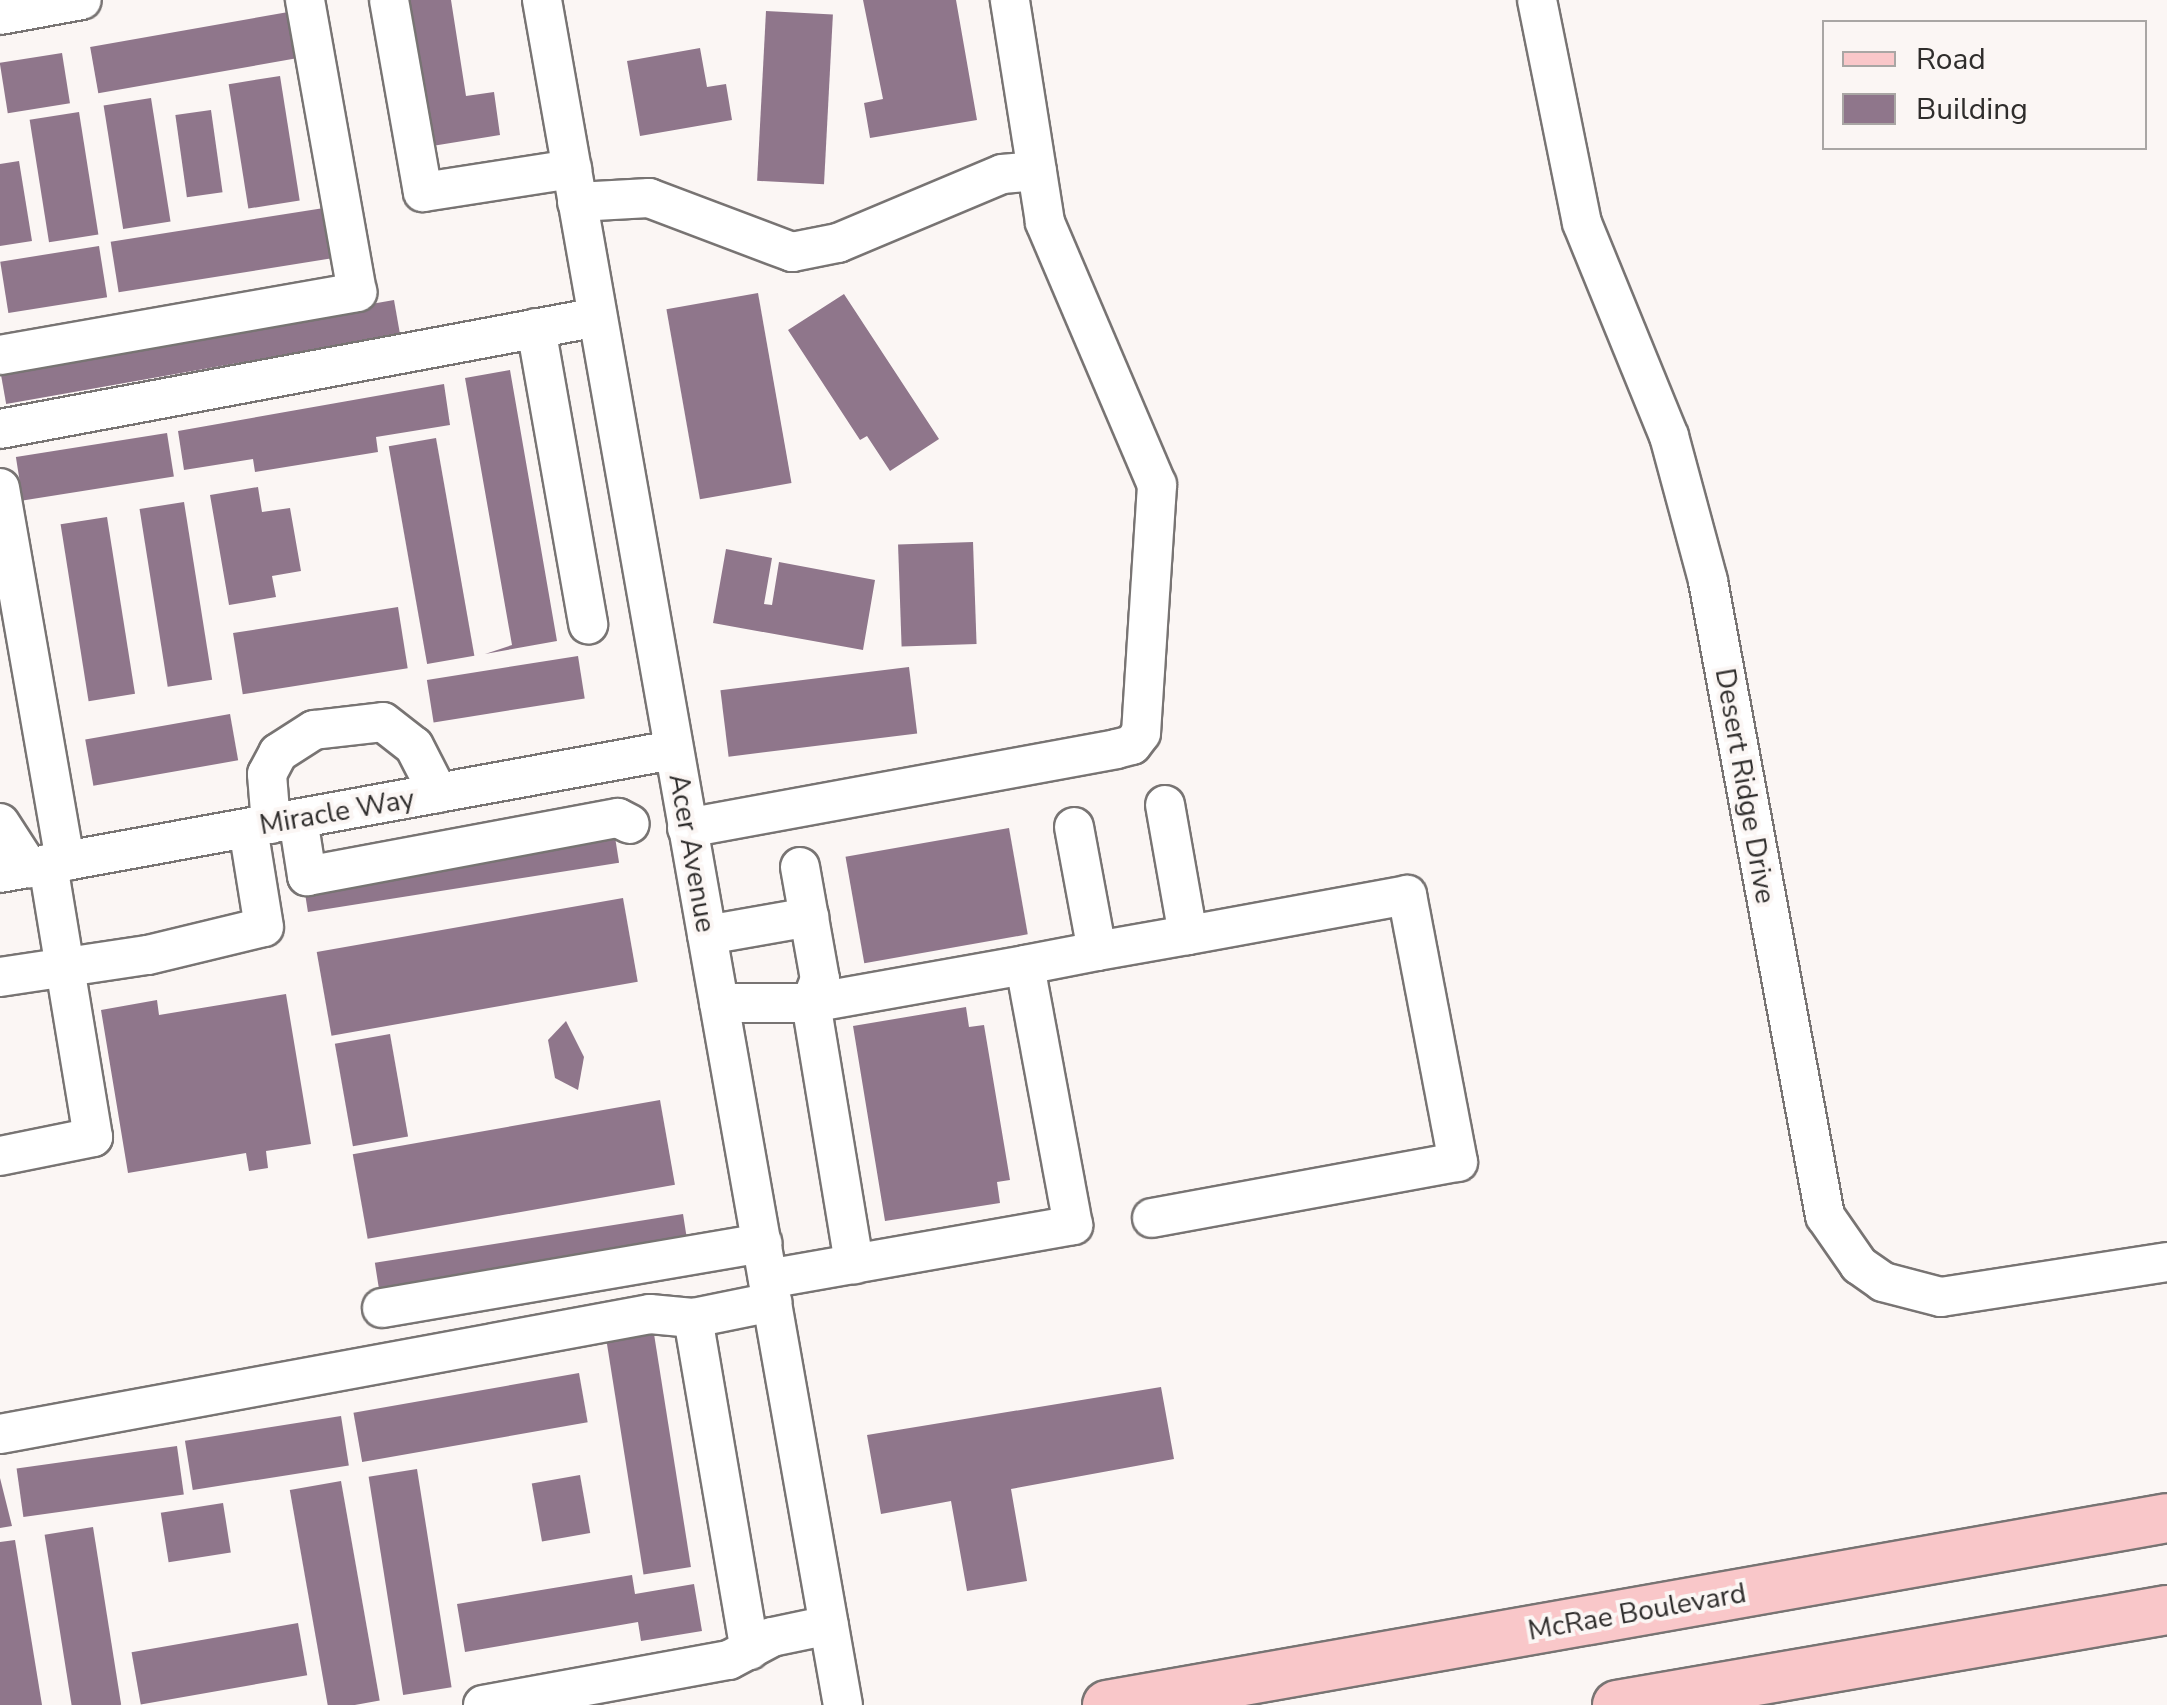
<!DOCTYPE html>
<html>
<head>
<meta charset="utf-8">
<style>
  body { margin:0 }
  #map { position:relative; width:2167px; height:1705px; overflow:hidden; background:#fbf6f4; font-family:"Nunito Sans",sans-serif }
  div>[style] { position:absolute }
  .building>* { inset:0; background:#8f768b; transform-origin:0 0 }
  .roads { filter:drop-shadow(2px 0 #787473) drop-shadow(-2px 0 #787473) drop-shadow(0 2px #787473) drop-shadow(0 -2px #787473) }
  .minor>* { height:38px; margin:-19px; padding:0 19px; transform-origin:19px; border-radius:19px; background:#fff }
  .major>* { height:48px; margin:-24px; padding:0 24px; transform-origin:24px; border-radius:24px; background:#f9c7c9 }
  span { translate:-50% -50%; white-space:nowrap; text-align:center; line-height:1.15; -webkit-text-stroke:8px #fbf6f4; paint-order:stroke }
  .street-label { font-size:28px; color:#2f2d2c }
  .legend { position:absolute; left:1822px; top:20px; width:325px; height:130px; box-sizing:border-box; background:#fbf6f4; border:2px solid #a9a6a4; margin:0; padding:12px 18px; list-style:none; font-size:30px; color:#2f2d2c }
  .legend li { display:flex; align-items:center; gap:20px; height:50px }
  .legend b { width:50px; border:2px solid #a9a6a4 }
</style>
</head>
<body>
<div id="map">
  <div class="building">
    <div style="clip-path:polygon(403px 0,451px 0,466px 96px,494px 92px,500px 135px,426px 147px)"></div>
    <div style="clip-path:polygon(863px 0,956px 0,977px 120px,870px 138px,864px 103px,883px 99px)"></div>
    <div style="left:294px;top:11px;width:47px;height:207px;rotate:80deg"></div>
    <div style="left:766px;top:11px;width:67px;height:170px;rotate:3deg"></div>
    <div style="clip-path:polygon(700px 48px,707px 87px,726px 84px,732px 120px,640px 136px,627px 61px)"></div>
    <div style="left:62px;top:53px;width:51px;height:63px;rotate:81deg"></div>
    <div style="left:280px;top:76px;width:126px;height:52px;rotate:81deg"></div>
    <div style="left:151px;top:98px;width:125px;height:48px;rotate:81deg"></div>
    <div style="left:211px;top:110px;width:83px;height:36px;rotate:82deg"></div>
    <div style="left:79px;top:112px;width:124px;height:50px;rotate:81deg"></div>
    <div style="clip-path:polygon(19px 161px,32px 241px,0 246px,0 164px)"></div>
    <div style="left:324px;top:208px;width:51px;height:216px;rotate:81deg"></div>
    <div style="left:99px;top:246px;width:52px;height:100px;rotate:81deg"></div>
    <div style="left:758px;top:293px;width:193px;height:93px;rotate:80deg"></div>
    <div style="clip-path:polygon(844px 294px,939px 439px,890px 471px,867px 436px,860px 440px,788px 330px)"></div>
    <div style="left:394px;top:300px;width:35px;height:400px;rotate:80deg"></div>
    <div style="clip-path:polygon(510px 370px,557px 641px,485px 654px,512px 645px,465px 378px)"></div>
    <div style="clip-path:polygon(444px 384px,450px 425px,376px 437px,378px 452px,255px 472px,253px 459px,184px 470px,178px 431px)"></div>
    <div style="left:167px;top:433px;width:44px;height:153px;rotate:81deg"></div>
    <div style="left:436px;top:438px;width:221px;height:48px;rotate:80deg"></div>
    <div style="clip-path:polygon(258px 487px,262px 512px,290px 508px,301px 571px,272px 576px,276px 597px,229px 605px,210px 495px)"></div>
    <div style="left:184px;top:502px;width:180px;height:45px;rotate:81deg"></div>
    <div style="left:107px;top:517px;width:179px;height:47px;rotate:81deg"></div>
    <div style="left:973px;top:542px;width:102px;height:75px;rotate:88deg"></div>
    <div style="clip-path:polygon(726px 549px,772px 558px,764px 604px,772px 605px,779px 562px,875px 580px,863px 650px,713px 623px)"></div>
    <div style="left:398px;top:607px;width:62px;height:167px;rotate:81deg"></div>
    <div style="left:578px;top:656px;width:43px;height:153px;rotate:81deg"></div>
    <div style="left:909px;top:667px;width:67px;height:190px;rotate:83deg"></div>
    <div style="left:230px;top:714px;width:47px;height:147px;rotate:80deg"></div>
    <div style="left:1009px;top:828px;width:108px;height:166px;rotate:80deg"></div>
    <div style="left:615px;top:837px;width:26px;height:315px;rotate:81deg"></div>
    <div style="left:623px;top:898px;width:85px;height:311px;rotate:80deg"></div>
    <div style="clip-path:polygon(286px 994px,311px 1144px,266px 1151px,268px 1168px,249px 1171px,246px 1153px,128px 1173px,101px 1010px,157px 1000px,159px 1015px)"></div>
    <div style="clip-path:polygon(966px 1007px,969px 1027px,984px 1025px,1010px 1180px,997px 1182px,1000px 1203px,885px 1221px,853px 1026px)"></div>
    <div style="clip-path:polygon(566px 1021px,584px 1057px,578px 1090px,555px 1078px,548px 1040px)"></div>
    <div style="left:390px;top:1034px;width:104px;height:56px;rotate:80deg"></div>
    <div style="left:660px;top:1100px;width:86px;height:312px;rotate:80deg"></div>
    <div style="left:683px;top:1214px;width:25px;height:312px;rotate:81deg"></div>
    <div style="left:654px;top:1334px;width:236px;height:48px;rotate:81deg"></div>
    <div style="left:579px;top:1373px;width:50px;height:229px;rotate:80deg"></div>
    <div style="clip-path:polygon(1161px 1387px,1174px 1459px,1011px 1489px,1027px 1581px,967px 1591px,951px 1501px,881px 1514px,867px 1435px)"></div>
    <div style="left:341px;top:1416px;width:50px;height:158px;rotate:81deg"></div>
    <div style="left:177px;top:1446px;width:49px;height:162px;rotate:82deg"></div>
    <div style="left:417px;top:1469px;width:221px;height:49px;rotate:81deg"></div>
    <div style="left:580px;top:1475px;width:59px;height:49px;rotate:80deg"></div>
    <div style="clip-path:polygon(0 1478px,12px 1526px,0 1528px)"></div>
    <div style="left:341px;top:1481px;width:223px;height:52px;rotate:80deg"></div>
    <div style="left:223px;top:1503px;width:50px;height:63px;rotate:81deg"></div>
    <div style="left:93px;top:1527px;width:180px;height:49px;rotate:81deg"></div>
    <div style="clip-path:polygon(15px 1540px,42px 1705px,0 1705px,0 1542px)"></div>
    <div style="clip-path:polygon(632px 1575px,635px 1594px,694px 1584px,702px 1631px,641px 1641px,638px 1622px,465px 1652px,457px 1604px)"></div>
    <div style="left:298px;top:1623px;width:53px;height:169px;rotate:80deg"></div>
  </div>
  <div class="roads">
    <div class="minor">
      <div style="left:389px;top:0;width:195px;rotate:80deg"></div>
      <div style="left:423px;top:192px;width:151px;rotate:-8.8deg"></div>
      <div style="left:542px;top:0;width:1731px;rotate:79.99deg"></div>
      <div style="left:1537px;top:0;width:227px;rotate:78.6deg"></div>
      <div style="left:1582px;top:223px;width:230px;rotate:67.8deg"></div>
      <div style="left:1669px;top:436px;width:150px;rotate:74.9deg"></div>
      <div style="left:1708px;top:581px;width:646px;rotate:79.56deg"></div>
      <div style="left:1825px;top:1216px;width:60px;rotate:55.2deg"></div>
      <div style="left:1859px;top:1265px;width:29px;rotate:35deg"></div>
      <div style="left:1883px;top:1282px;width:60px;rotate:14.5deg"></div>
      <div style="left:1941px;top:1297px;width:229px;rotate:-8.8deg"></div>
      <div style="left:0;top:15px;width:83px;rotate:-10.4deg"></div>
      <div style="left:577px;top:202px;width:72px;rotate:-3.2deg"></div>
      <div style="left:649px;top:198px;width:153px;rotate:20.7deg"></div>
      <div style="left:792px;top:252px;width:47px;rotate:-11.1deg"></div>
      <div style="left:838px;top:243px;width:178px;rotate:-22.8deg"></div>
      <div style="left:1002px;top:174px;width:35px;rotate:-5deg"></div>
      <div style="left:536px;top:328px;width:301px;rotate:80deg"></div>
      <div style="left:0;top:355px;width:363px;rotate:-10deg"></div>
      <div style="left:357px;top:292px;width:297px;rotate:-100.1deg"></div>
      <div style="left:0;top:429px;width:608px;rotate:-10.61deg"></div>
      <div style="left:0;top:488px;width:379px;rotate:80.1deg"></div>
      <div style="left:298px;top:819px;width:58px;rotate:81deg"></div>
      <div style="left:307px;top:876px;width:316px;rotate:-10.6deg"></div>
      <div style="left:618px;top:818px;width:13px;rotate:27deg"></div>
      <div style="left:0;top:823px;width:54px;rotate:57.2deg"></div>
      <div style="left:271px;top:824px;width:50px;rotate:-94.6deg"></div>
      <div style="left:267px;top:774px;width:24px;rotate:-62deg"></div>
      <div style="left:278px;top:753px;width:43px;rotate:-32.6deg"></div>
      <div style="left:314px;top:730px;width:69px;rotate:-6.6deg"></div>
      <div style="left:383px;top:722px;width:39px;rotate:38deg"></div>
      <div style="left:414px;top:746px;width:53px;rotate:62.9deg"></div>
      <div style="left:687px;top:828px;width:436px;rotate:-10.4deg"></div>
      <div style="left:1116px;top:749px;width:16px;rotate:-14deg"></div>
      <div style="left:1132px;top:745px;width:15px;rotate:-53deg"></div>
      <div style="left:1141px;top:733px;width:249px;rotate:-86.3deg"></div>
      <div style="left:1157px;top:485px;width:286px;rotate:-113.1deg"></div>
      <div style="left:1045px;top:222px;width:225px;rotate:-99deg"></div>
      <div style="left:800px;top:867px;width:114px;rotate:79.9deg"></div>
      <div style="left:820px;top:979px;width:26px;rotate:111deg"></div>
      <div style="left:0;top:873px;width:684px;rotate:-10.36deg"></div>
      <div style="left:707px;top:935px;width:104px;rotate:-10deg"></div>
      <div style="left:1097px;top:951px;width:92px;rotate:-10deg"></div>
      <div style="left:1188px;top:935px;width:132px;rotate:-100deg"></div>
      <div style="left:1025px;top:965px;width:73px;rotate:-11deg"></div>
      <div style="left:1097px;top:951px;width:126px;rotate:-100.5deg"></div>
      <div style="left:0;top:977px;width:150px;rotate:-8.5deg"></div>
      <div style="left:148px;top:955px;width:119px;rotate:-13.6deg"></div>
      <div style="left:264px;top:927px;width:100px;rotate:-99.2deg"></div>
      <div style="left:719px;top:1003px;width:92px"></div>
      <div style="left:811px;top:1003px;width:265px;rotate:80.6deg"></div>
      <div style="left:0;top:1156px;width:95px;rotate:-11.5deg"></div>
      <div style="left:93px;top:1137px;width:277px;rotate:-99.4deg"></div>
      <div style="left:1152px;top:1218px;width:311px;rotate:-10.4deg"></div>
      <div style="left:1458px;top:1162px;width:272px;rotate:-100.8deg"></div>
      <div style="left:1407px;top:895px;width:223px;rotate:169.6deg"></div>
      <div style="left:768px;top:1279px;width:310px;rotate:-10deg"></div>
      <div style="left:1073px;top:1225px;width:264px;rotate:-100.5deg"></div>
      <div style="left:1025px;top:965px;width:217px;rotate:169.9deg"></div>
      <div style="left:382px;top:1308px;width:386px;rotate:-9.7deg"></div>
      <div style="left:693px;top:1318px;width:337px;rotate:80.3deg"></div>
      <div style="left:0;top:1434px;width:661px;rotate:-10.46deg"></div>
      <div style="left:650px;top:1314px;width:43px;rotate:5.3deg"></div>
      <div style="left:693px;top:1318px;width:81px;rotate:-11.4deg"></div>
      <div style="left:483px;top:1705px;width:250px;rotate:-10.4deg"></div>
      <div style="left:729px;top:1660px;width:49px;rotate:-28.1deg"></div>
      <div style="left:772px;top:1637px;width:58px;rotate:-11.9deg"></div>
    </div>
    <div class="major">
      <div style="left:1107px;top:1705px;width:1076px;rotate:-10deg"></div>
      <div style="left:1617px;top:1705px;width:558px;rotate:-9.8deg"></div>
    </div>
  </div>
  <div class="street-label">
    <span style="left:1745px;top:786px;rotate:80deg">Desert Ridge Drive</span>
    <span style="left:337px;top:812px;rotate:-10deg">Miracle Way</span>
    <span style="left:692px;top:853px;rotate:80deg">Acer Avenue</span>
    <span style="left:1637px;top:1612px;rotate:-10deg">McRae Boulevard</span>
  </div>
  <ul class="legend">
  <li><b style="height:12px;background:#f9c7c9"></b>Road</li>
  <li><b style="height:28px;background:#8f768b"></b>Building</li>
  </ul>
</div>
</body>
</html>
